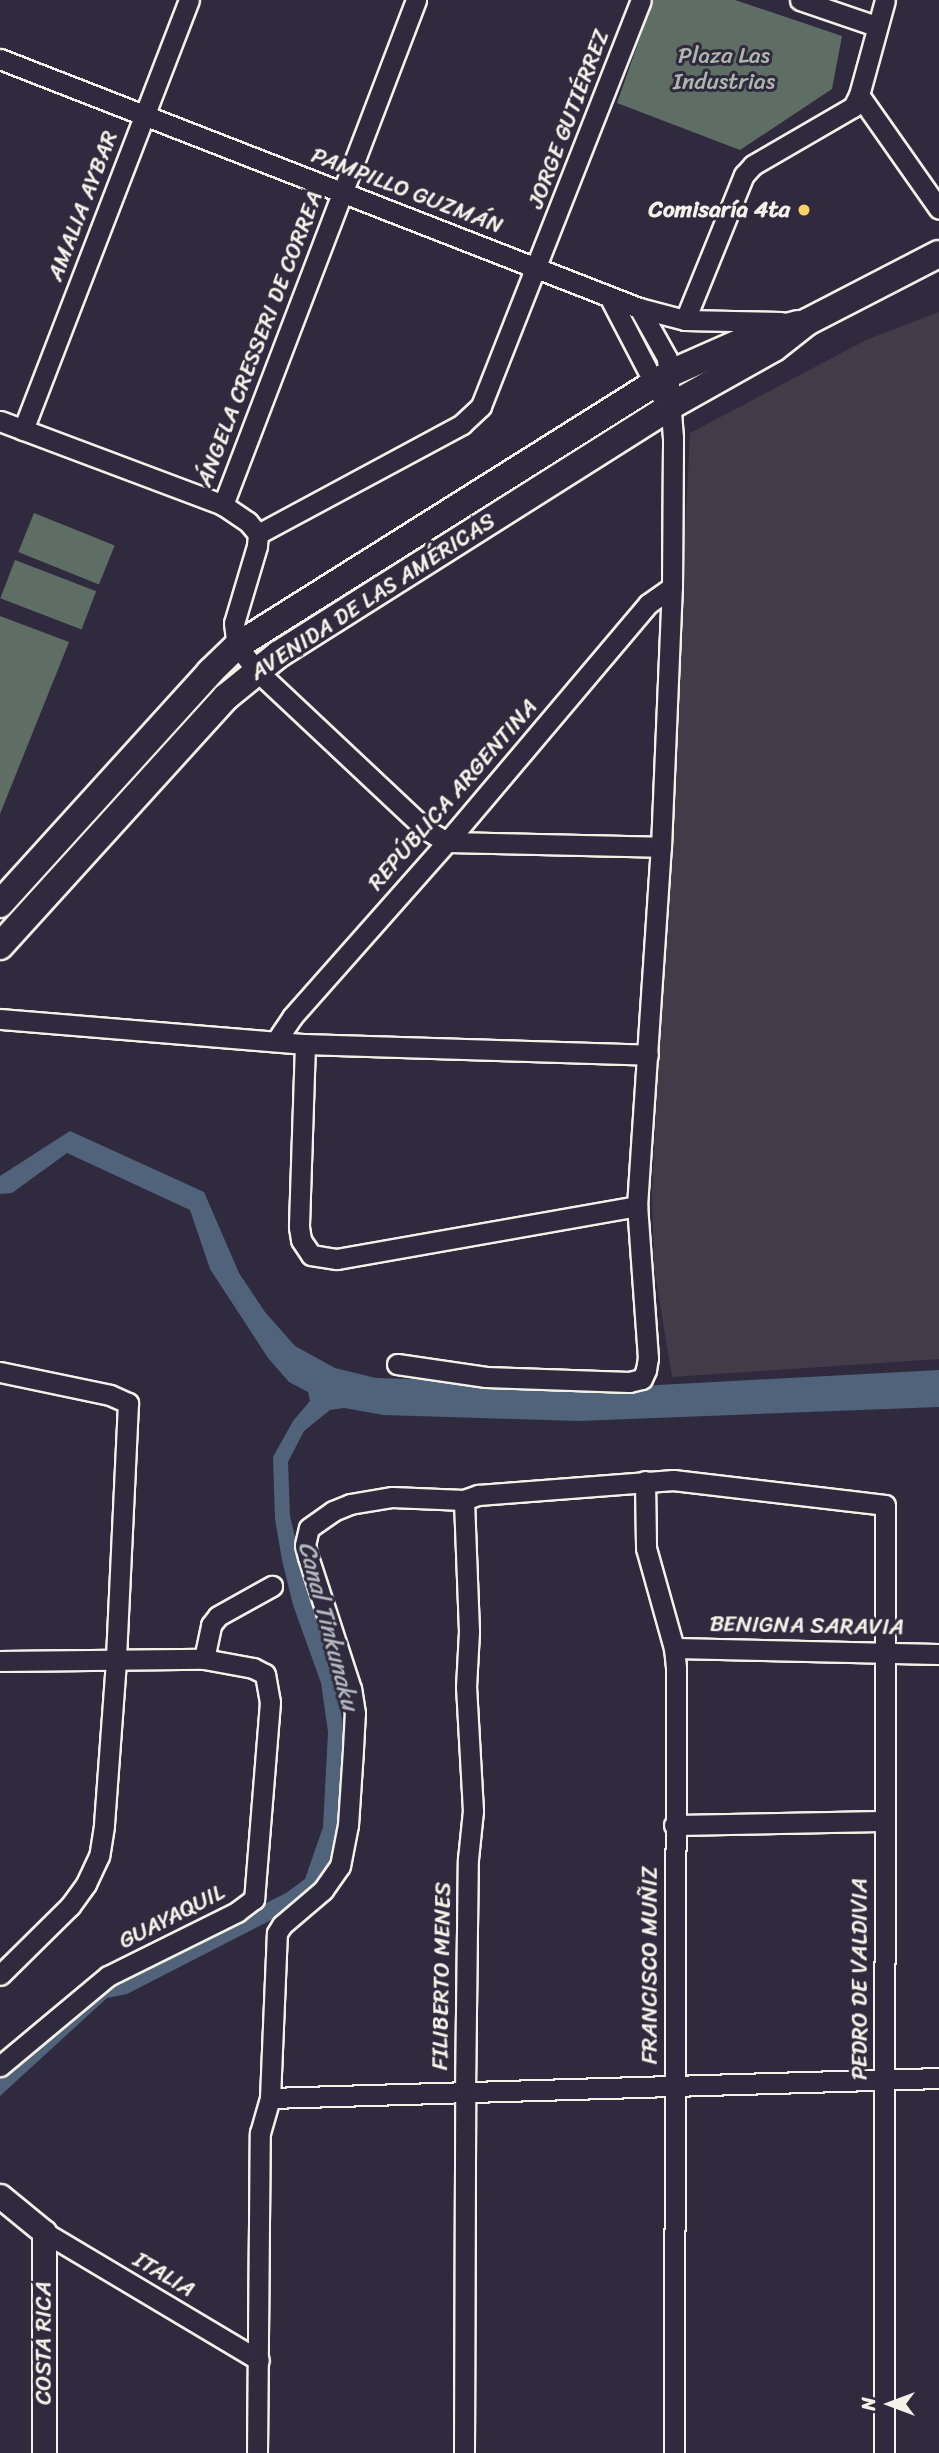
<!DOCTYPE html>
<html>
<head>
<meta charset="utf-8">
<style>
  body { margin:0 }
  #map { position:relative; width:939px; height:2453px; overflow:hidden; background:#2f2a3d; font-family:Sriracha,sans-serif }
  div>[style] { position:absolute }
  .built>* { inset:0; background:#433b47 }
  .green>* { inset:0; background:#5e6e65; transform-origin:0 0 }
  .water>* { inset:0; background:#50637b }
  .roads { filter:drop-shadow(2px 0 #f4f1e8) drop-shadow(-2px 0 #f4f1e8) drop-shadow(0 2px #f4f1e8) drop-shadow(0 -2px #f4f1e8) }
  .minor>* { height:19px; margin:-9.5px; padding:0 9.5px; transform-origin:9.5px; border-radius:9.5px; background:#2f2a3d }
  .tertiary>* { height:23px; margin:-11.5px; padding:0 11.5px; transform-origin:11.5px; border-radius:11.5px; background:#2f2a3d }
  .secondary>* { height:26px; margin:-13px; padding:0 13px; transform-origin:13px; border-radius:13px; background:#2f2a3d }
  .dots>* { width:19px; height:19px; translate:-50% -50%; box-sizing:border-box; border:4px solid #2f2a3d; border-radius:50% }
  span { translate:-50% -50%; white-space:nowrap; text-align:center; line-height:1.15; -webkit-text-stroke:6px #2f2a3d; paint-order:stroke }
  .park-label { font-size:23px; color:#b0b6ad }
  .street-label { font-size:23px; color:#f4f1e8 }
  .poi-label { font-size:23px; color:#f4f1e8; font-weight:700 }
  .right { translate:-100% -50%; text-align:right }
  .water-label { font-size:24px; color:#b2b8bc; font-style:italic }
  .north { position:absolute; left:855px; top:2369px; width:70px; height:70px; -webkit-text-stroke:5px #2f2a3d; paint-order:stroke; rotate:270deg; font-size:19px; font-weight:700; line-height:28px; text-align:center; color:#f4f1e8 }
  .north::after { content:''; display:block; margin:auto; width:24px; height:32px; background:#f4f1e8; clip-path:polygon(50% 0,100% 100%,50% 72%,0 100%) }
</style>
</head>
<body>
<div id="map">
  <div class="built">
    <div style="clip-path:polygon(939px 312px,939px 1359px,672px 1377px,654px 1267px,652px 1191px,690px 433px,866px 340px)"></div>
  </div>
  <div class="green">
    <div style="clip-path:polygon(653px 0,735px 0,842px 36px,832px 89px,740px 150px,617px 103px)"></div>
    <div style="left:34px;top:513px;width:87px;height:42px;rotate:22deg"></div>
    <div style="left:15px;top:560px;width:87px;height:41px;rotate:21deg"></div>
    <div style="clip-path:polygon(0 616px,69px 642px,0 814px)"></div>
  </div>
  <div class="water">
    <div style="clip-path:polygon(70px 1131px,204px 1192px,239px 1273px,265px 1312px,295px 1346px,335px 1368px,376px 1378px,640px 1386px,939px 1370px,939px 1407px,578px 1421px,384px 1415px,344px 1408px,330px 1410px,304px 1431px,288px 1462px,290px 1516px,309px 1597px,335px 1675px,344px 1732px,338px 1830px,323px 1882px,301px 1903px,275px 1918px,127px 1994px,107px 1998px,0 2096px,0 2078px,102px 1987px,286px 1893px,305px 1879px,323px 1827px,328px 1732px,321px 1683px,293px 1605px,282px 1560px,275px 1519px,273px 1457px,293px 1421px,310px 1401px,308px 1392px,289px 1382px,268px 1358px,210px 1269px,190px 1210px,67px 1153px,12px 1193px,0 1194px,0 1176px)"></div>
  </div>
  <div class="roads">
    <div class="minor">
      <div style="left:416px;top:0;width:541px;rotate:110.92deg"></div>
      <div style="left:223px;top:505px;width:30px;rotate:34deg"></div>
      <div style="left:248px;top:522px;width:16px;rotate:50deg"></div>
      <div style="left:258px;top:534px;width:12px;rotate:95deg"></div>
      <div style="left:257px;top:546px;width:80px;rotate:106.6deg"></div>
      <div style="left:234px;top:623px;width:23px;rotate:83deg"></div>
      <div style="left:237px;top:646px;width:32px;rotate:51deg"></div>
      <div style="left:257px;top:671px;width:231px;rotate:43.2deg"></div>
      <div style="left:425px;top:829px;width:26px;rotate:31deg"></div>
      <div style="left:447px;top:842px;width:214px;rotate:1.3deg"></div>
      <div style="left:800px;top:0;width:80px;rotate:18.9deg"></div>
      <div style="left:0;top:59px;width:686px;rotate:21.29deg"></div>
      <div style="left:639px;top:308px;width:48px;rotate:14.6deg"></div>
      <div style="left:685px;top:320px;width:96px;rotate:1.2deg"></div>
      <div style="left:859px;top:95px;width:139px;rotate:54.9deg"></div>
      <div style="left:610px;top:298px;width:108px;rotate:62.5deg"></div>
      <div style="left:685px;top:320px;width:157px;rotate:-67.9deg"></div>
      <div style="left:744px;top:175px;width:13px;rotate:-48deg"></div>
      <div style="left:753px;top:165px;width:116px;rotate:-30.1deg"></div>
      <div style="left:853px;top:107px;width:13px;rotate:-63deg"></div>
      <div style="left:859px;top:95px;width:98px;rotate:-74.7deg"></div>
      <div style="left:0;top:421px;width:238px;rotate:20.6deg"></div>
      <div style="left:23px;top:430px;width:461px;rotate:-68.9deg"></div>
      <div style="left:258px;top:534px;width:232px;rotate:-28.3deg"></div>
      <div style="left:462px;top:424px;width:26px;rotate:-43deg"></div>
      <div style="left:481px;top:406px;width:436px;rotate:-68.5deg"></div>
      <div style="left:0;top:1019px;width:306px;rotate:4.7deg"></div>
      <div style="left:305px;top:1044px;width:343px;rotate:1.8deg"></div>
      <div style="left:276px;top:1041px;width:29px;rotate:-56deg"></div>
      <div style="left:292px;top:1017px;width:234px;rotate:-48.5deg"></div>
      <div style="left:447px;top:842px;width:312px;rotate:-49.8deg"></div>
      <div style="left:648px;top:604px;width:29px;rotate:-35deg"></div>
      <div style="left:305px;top:1044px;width:183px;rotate:91.9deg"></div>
      <div style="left:299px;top:1227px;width:13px;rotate:81deg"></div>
      <div style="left:301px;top:1240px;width:18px;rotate:56deg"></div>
      <div style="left:311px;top:1255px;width:26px;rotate:9deg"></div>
      <div style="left:337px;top:1259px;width:305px;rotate:-10deg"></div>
      <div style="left:397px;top:1364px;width:90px;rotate:8.3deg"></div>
      <div style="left:486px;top:1377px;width:143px;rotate:2deg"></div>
      <div style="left:629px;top:1382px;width:13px;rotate:-13deg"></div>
      <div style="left:642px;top:1379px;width:10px;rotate:-66deg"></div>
      <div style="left:646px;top:1370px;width:12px;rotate:-81deg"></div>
      <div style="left:648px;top:1358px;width:152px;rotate:-94.1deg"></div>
      <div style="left:637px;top:1206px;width:360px;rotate:-86.2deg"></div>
      <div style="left:661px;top:847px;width:260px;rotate:-87.6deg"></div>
      <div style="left:672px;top:587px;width:149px;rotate:-89.6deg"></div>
      <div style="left:673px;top:438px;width:80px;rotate:-94.3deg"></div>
      <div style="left:667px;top:358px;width:57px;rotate:-119.2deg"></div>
      <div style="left:0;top:1372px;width:112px;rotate:11.8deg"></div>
      <div style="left:110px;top:1395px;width:20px;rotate:24deg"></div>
      <div style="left:128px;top:1403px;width:258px;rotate:92.7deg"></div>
      <div style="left:116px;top:1661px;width:165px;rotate:94.2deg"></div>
      <div style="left:104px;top:1826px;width:30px;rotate:99deg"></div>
      <div style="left:99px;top:1856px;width:31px;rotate:115deg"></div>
      <div style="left:86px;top:1884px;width:27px;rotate:126deg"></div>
      <div style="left:70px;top:1906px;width:98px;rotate:135.4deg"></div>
      <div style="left:645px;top:1481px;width:67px;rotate:89.1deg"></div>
      <div style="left:646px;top:1548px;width:104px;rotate:74.4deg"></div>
      <div style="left:674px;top:1648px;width:20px;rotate:84deg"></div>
      <div style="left:676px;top:1668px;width:785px;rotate:90.15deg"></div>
      <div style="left:674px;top:1648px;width:265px;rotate:1.3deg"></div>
      <div style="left:204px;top:1659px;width:35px;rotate:-78deg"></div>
      <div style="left:211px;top:1625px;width:11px;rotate:-52deg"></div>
      <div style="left:218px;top:1616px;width:62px;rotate:-29.1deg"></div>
      <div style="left:0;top:1661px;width:204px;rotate:-0.6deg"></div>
      <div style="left:204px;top:1659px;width:50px;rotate:10.4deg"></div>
      <div style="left:253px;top:1668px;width:13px;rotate:27deg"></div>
      <div style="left:265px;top:1674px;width:28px;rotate:80deg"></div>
      <div style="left:270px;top:1702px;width:198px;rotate:94.6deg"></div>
      <div style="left:254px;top:1899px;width:21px;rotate:143deg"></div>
      <div style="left:237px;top:1912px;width:144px;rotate:153.6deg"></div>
      <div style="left:108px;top:1976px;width:141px;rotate:140.2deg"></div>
      <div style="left:674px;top:1825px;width:210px;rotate:-1.1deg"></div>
      <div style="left:270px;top:2098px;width:669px;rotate:-1.71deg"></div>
      <div style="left:44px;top:2232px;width:250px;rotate:30.8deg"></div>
      <div style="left:257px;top:2453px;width:320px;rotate:-89.5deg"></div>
      <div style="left:260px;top:2133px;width:36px;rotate:-74deg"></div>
      <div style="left:270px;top:2098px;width:165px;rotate:-87.6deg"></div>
      <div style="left:277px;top:1933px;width:9px;rotate:-58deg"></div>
      <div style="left:282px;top:1925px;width:54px;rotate:-40.5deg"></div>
      <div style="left:323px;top:1890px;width:29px;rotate:-55deg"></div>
      <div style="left:340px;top:1866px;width:42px;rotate:-79deg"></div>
      <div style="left:348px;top:1825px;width:76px;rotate:-86.2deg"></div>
      <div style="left:353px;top:1749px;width:36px;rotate:-87deg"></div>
      <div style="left:355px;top:1713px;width:24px;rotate:-99deg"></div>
      <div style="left:351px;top:1689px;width:139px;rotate:-108deg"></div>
      <div style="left:308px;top:1557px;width:12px;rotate:-104deg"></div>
      <div style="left:305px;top:1545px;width:17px;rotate:-77deg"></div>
      <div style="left:309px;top:1528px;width:29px;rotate:-35deg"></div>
      <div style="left:333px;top:1511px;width:18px;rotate:-22deg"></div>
      <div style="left:350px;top:1504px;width:43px;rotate:-9.5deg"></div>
      <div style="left:392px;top:1497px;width:72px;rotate:2.4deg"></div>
      <div style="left:464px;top:1500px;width:15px;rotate:-20deg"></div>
      <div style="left:478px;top:1495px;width:196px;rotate:-4.4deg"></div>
      <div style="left:673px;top:1480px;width:213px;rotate:6.7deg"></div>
      <div style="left:885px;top:1505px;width:948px;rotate:90.06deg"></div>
      <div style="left:464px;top:2453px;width:360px;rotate:-89.8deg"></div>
      <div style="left:465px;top:2093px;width:234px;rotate:-89.3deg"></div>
      <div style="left:468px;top:1859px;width:48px;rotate:-84.1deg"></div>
      <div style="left:473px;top:1811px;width:124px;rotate:-93.2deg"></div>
      <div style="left:466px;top:1687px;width:56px;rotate:-86.9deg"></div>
      <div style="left:469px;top:1631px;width:131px;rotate:-92.2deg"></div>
    </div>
    <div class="tertiary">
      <div style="left:0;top:2196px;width:57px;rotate:39.3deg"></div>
      <div style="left:44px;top:2232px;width:221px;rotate:90deg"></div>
    </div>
    <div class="secondary">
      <div style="left:0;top:904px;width:313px;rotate:-47.8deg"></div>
      <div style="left:210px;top:672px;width:37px;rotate:-44deg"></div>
      <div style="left:237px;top:646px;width:513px;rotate:-32.17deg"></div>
      <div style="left:671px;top:373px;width:96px;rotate:-23.9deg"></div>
      <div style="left:759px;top:334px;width:40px;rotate:-14.4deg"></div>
      <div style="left:0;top:946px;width:336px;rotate:-47.8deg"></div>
      <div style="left:226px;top:697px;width:68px;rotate:-39.1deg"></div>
      <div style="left:279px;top:654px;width:462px;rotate:-32.3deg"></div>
      <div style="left:669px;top:407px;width:120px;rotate:-29.3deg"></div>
      <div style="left:774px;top:348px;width:42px;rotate:-38.2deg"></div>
      <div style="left:807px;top:322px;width:148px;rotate:-27.3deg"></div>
    </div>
  </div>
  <div class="dots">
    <div style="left:804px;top:210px;background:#ffd166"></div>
  </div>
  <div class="park-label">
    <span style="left:724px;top:69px">Plaza Las<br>Industrias</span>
  </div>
  <div class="street-label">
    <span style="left:569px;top:119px;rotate:-69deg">JORGE GUTIÉRREZ</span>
    <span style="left:407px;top:191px;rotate:21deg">PAMPILLO GUZMÁN</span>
    <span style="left:83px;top:206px;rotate:-69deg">AMALIA AYBAR</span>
    <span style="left:260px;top:339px;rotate:-69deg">ÁNGELA CRESSERI DE CORREA</span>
    <span style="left:373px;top:597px;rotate:-33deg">AVENIDA DE LAS AMÉRICAS</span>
    <span style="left:453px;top:795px;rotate:-49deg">REPÚBLICA ARGENTINA</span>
    <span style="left:807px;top:1626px;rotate:1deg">BENIGNA SARAVIA</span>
    <span style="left:172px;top:1917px;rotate:-27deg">GUAYAQUIL</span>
    <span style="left:650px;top:1965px;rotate:-90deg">FRANCISCO MUÑIZ</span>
    <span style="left:442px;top:1976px;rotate:-89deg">FILIBERTO MENES</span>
    <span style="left:860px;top:1979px;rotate:-90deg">PEDRO DE VALDIVIA</span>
    <span style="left:164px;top:2275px;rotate:31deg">ITALIA</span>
    <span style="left:44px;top:2343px;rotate:-90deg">COSTA RICA</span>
  </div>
  <div class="poi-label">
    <span class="right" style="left:790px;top:210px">Comisaría 4ta</span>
  </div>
  <div class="water-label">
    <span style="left:328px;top:1626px;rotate:75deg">Canal Tinkunaku</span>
  </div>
  <div class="north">N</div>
</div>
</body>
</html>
